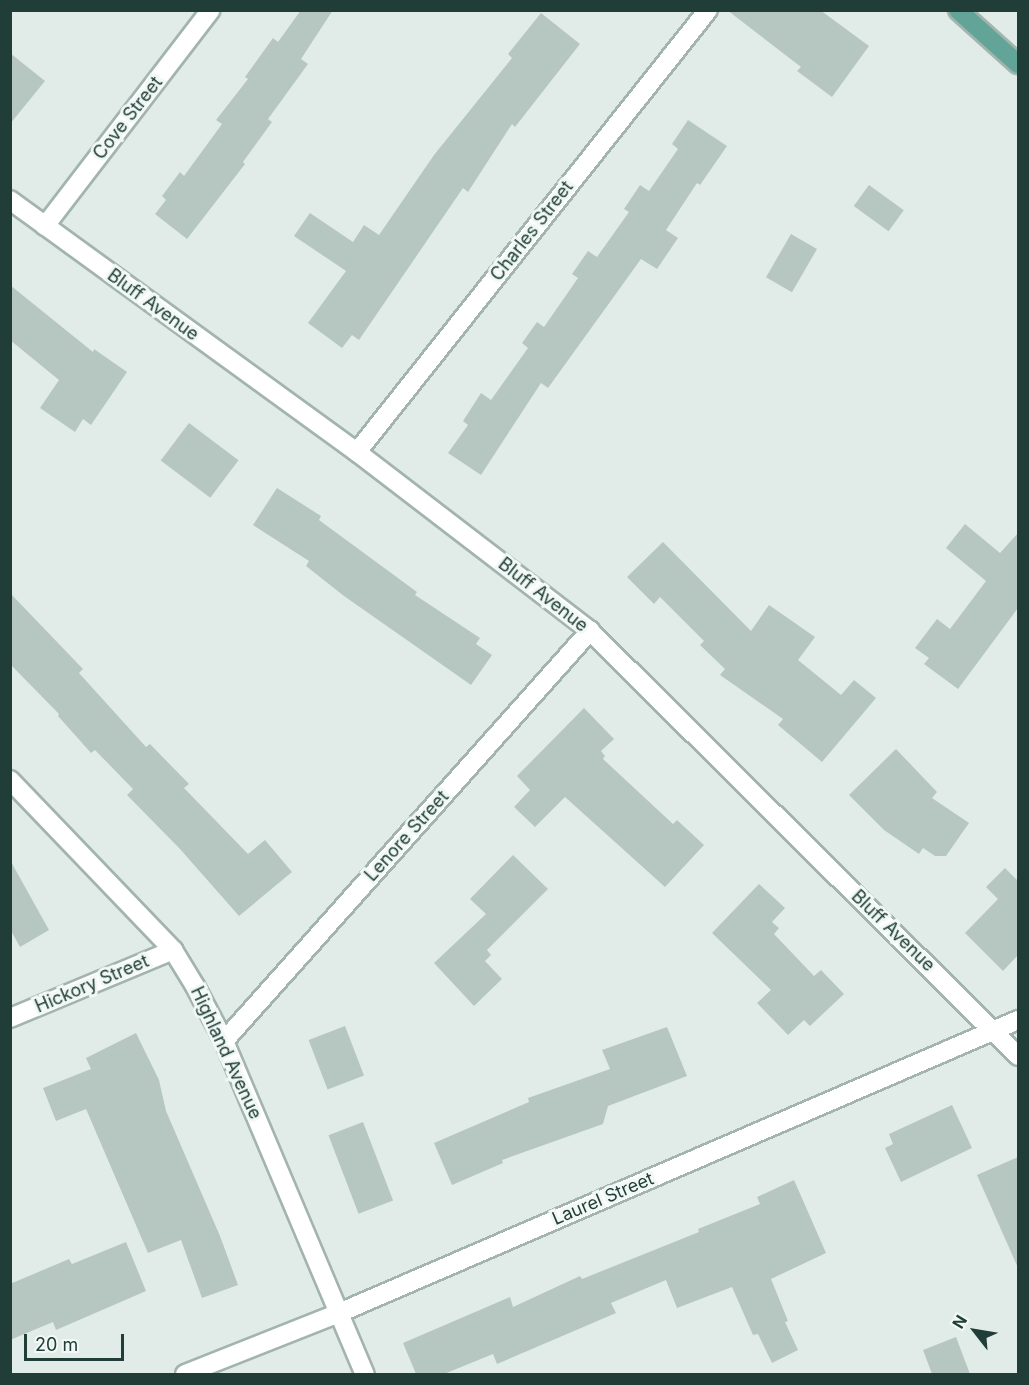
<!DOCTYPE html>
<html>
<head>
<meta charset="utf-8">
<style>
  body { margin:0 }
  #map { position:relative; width:1029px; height:1385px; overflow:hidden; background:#e1ece8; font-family:Inter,sans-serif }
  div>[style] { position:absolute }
  .building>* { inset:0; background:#b6c7c1; transform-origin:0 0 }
  .roads { filter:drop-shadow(2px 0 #a3b4af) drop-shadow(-2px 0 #a3b4af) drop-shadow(0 2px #a3b4af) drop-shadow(0 -2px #a3b4af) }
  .minor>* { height:18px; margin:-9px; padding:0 9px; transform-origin:9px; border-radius:9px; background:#fff }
  .major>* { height:18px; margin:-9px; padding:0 9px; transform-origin:9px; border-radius:9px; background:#62a497 }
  span { translate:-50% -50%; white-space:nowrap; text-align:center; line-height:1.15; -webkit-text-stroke:6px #f1f8f5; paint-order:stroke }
  .street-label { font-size:18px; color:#203e37 }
  .frame { position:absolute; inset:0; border:12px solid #203e37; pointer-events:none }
  .north { position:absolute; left:945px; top:1301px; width:60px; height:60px; -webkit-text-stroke:4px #f1f8f5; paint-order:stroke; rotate:301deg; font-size:16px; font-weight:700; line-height:24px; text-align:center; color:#203e37 }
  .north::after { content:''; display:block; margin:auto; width:21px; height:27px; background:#203e37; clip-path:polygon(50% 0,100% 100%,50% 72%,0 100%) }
  .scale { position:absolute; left:24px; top:1334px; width:100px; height:27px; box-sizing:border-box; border:3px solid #203e37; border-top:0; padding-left:8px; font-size:18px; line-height:21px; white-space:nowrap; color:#203e37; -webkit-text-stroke:4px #f1f8f5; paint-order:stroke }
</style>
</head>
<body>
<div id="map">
  <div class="building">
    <div style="clip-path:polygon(301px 10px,333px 10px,301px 59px,308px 64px,268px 119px,272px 122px,243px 162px,245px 164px,187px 239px,155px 214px,166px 200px,162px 196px,180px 172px,184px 176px,222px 124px,216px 120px,248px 79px,245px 77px,273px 38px,278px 42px)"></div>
    <div style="clip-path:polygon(727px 10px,820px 10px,869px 46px,832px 97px,797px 71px,801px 67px)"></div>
    <div style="clip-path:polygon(541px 13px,580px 44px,515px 127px,512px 124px,468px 192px,463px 188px,359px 340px,352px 335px,342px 348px,308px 323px,346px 271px,294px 236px,310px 213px,353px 242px,364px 225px,379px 235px,434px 155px,512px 58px,508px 54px)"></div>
    <div style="clip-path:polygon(10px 53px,45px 81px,10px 124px)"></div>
    <div style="clip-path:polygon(688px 120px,727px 146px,700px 185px,697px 183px,666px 230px,678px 238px,657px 269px,641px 259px,548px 388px,541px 383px,481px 475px,448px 453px,468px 425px,463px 421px,481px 393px,491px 400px,528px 348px,522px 343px,537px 322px,544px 327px,578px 278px,572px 274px,588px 251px,597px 257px,629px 212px,624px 209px,640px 185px,649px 191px,678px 149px,672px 144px)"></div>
    <div style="left:869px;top:185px;width:43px;height:26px;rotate:36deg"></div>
    <div style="left:791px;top:234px;width:30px;height:50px;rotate:30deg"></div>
    <div style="clip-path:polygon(10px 285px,93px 352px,94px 349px,127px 372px,91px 425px,83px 419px,75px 432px,40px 408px,59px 380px,10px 340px)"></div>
    <div style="left:189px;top:423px;width:62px;height:47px;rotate:37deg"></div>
    <div style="clip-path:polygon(277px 488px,321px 516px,319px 520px,417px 592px,415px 595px,480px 638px,476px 644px,492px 655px,471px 685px,344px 596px,306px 566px,309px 561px,253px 525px)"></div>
    <div style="clip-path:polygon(965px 524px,1000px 553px,1018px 533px,1018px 608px,958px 689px,924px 664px,929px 658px,915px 648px,937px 619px,950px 629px,986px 581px,946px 548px)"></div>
    <div style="clip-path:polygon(663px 542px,751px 631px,769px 605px,815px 637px,798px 660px,841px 695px,854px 680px,876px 698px,822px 762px,778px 725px,783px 719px,720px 675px,725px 669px,700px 645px,704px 641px,660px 597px,654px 604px,627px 577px)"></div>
    <div style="clip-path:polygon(10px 593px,83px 669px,79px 673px,146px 747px,150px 744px,189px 784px,184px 788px,248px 854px,265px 840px,292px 872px,239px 916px,180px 849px,127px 795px,133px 789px,95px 750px,91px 753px,58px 716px,59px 714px,10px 664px)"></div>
    <div style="clip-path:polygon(584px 708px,614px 739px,601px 751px,605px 756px,603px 759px,673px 824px,677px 820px,704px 845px,665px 887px,565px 797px,535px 827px,514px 807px,530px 790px,517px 776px)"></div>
    <div style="clip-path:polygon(896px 749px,937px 792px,932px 798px,969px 823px,946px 856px,935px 856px,923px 848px,919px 854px,884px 830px,849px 795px)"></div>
    <div style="clip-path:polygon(513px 855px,548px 889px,487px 950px,491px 955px,485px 961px,502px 979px,474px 1006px,434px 963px,486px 914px,470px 899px)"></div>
    <div style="clip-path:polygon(10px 860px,49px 930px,20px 947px,10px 929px)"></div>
    <div style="clip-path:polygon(1005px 868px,1017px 880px,1018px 879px,1018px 955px,1003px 971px,965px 933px,998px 899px,986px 887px)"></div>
    <div style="clip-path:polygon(759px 884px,785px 908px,772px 922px,779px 928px,774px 934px,814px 976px,821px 970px,844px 994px,810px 1026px,804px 1020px,788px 1035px,757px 1003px,771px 990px,712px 933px)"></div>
    <div style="left:345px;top:1026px;width:53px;height:39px;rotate:69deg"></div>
    <div style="clip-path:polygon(667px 1027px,687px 1076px,608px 1106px,603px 1124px,502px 1160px,503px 1163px,452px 1185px,434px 1143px,529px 1102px,528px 1098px,610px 1069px,602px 1050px)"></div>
    <div style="clip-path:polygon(136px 1033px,159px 1080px,166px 1111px,220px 1236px,238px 1285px,202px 1298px,181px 1240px,148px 1253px,86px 1109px,56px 1121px,43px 1088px,91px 1069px,86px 1058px)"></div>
    <div style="clip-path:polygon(952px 1105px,972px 1148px,901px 1182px,885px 1148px,893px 1144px,889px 1134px)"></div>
    <div style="left:363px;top:1122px;width:84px;height:37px;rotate:69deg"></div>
    <div style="clip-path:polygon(1018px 1157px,1018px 1268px,977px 1175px)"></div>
    <div style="clip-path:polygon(794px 1180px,826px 1253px,771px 1279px,788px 1321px,785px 1322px,798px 1350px,772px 1363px,758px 1334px,753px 1335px,732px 1287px,677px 1308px,666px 1280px,611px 1303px,616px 1313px,497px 1364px,493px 1354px,444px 1374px,416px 1374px,403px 1343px,510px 1297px,513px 1307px,580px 1276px,582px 1279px,699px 1232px,698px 1229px,760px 1204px,757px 1197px)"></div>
    <div style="clip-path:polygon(126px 1242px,146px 1291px,56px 1330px,53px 1322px,10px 1340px,10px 1284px,69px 1259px,72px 1264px)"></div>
    <div style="clip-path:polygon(956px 1337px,970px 1374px,932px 1374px,923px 1350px)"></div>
  </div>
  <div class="roads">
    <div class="minor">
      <div style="left:10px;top:200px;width:429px;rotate:36deg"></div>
      <div style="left:357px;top:452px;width:294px;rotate:37.5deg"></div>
      <div style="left:590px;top:631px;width:603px;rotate:44.8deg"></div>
      <div style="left:45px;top:226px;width:272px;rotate:-52.5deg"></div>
      <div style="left:357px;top:452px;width:564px;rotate:-51.55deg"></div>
      <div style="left:10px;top:780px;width:236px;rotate:46.2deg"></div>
      <div style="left:173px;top:950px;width:42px;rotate:58.6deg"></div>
      <div style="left:195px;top:986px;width:62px;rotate:62.2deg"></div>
      <div style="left:224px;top:1041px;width:362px;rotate:67.1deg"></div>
      <div style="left:10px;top:1018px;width:177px;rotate:-22.6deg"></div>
      <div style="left:224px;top:1041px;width:550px;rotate:-48.25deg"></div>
      <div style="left:185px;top:1374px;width:166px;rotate:-21.6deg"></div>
      <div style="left:339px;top:1313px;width:740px;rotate:-23.34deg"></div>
    </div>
    <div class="major">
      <div style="left:958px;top:10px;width:81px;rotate:42deg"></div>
    </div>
  </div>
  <div class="street-label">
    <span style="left:128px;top:118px;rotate:-52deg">Cove Street</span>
    <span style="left:532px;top:231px;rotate:-52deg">Charles Street</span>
    <span style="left:153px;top:305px;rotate:36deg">Bluff Avenue</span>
    <span style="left:543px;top:595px;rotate:38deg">Bluff Avenue</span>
    <span style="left:407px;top:836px;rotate:-48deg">Lenore Street</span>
    <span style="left:893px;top:931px;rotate:44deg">Bluff Avenue</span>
    <span style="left:92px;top:984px;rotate:-23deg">Hickory Street</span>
    <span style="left:226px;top:1053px;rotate:65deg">Highland Avenue</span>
    <span style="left:603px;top:1199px;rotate:-23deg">Laurel Street</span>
  </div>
  <div class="frame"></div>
  <div class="north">N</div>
  <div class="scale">20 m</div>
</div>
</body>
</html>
